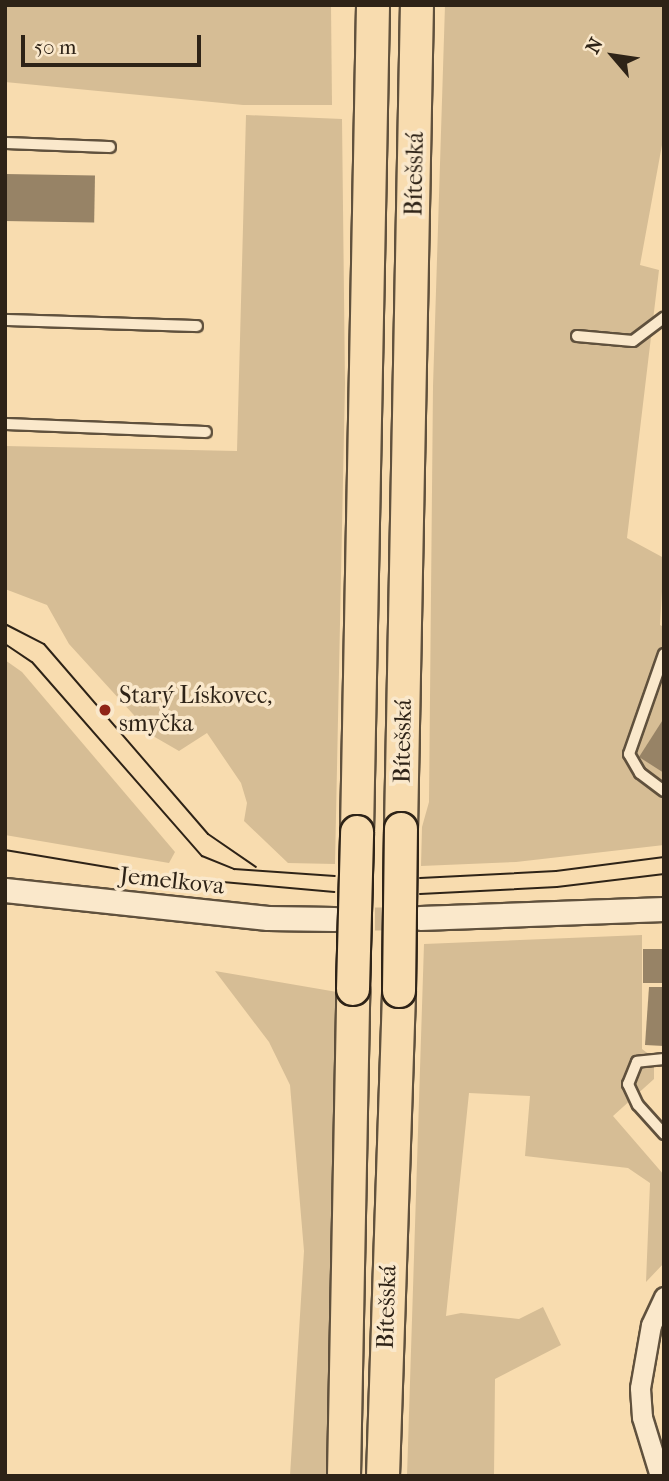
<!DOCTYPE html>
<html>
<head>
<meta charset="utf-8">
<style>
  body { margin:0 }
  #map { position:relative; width:669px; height:1481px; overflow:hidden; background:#f8dcaf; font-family:"IM FELL French Canon",serif }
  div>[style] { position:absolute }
  .green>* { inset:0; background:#d6bd95 }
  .building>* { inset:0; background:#978366; transform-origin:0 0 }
  .tertiary-tunnel>* { height:23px; margin-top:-11.5px; transform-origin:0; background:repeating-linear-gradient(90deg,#d0b791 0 23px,transparent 0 34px) }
  .roads { filter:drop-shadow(2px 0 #60513d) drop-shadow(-2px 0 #60513d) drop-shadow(0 2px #60513d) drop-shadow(0 -2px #60513d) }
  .service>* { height:10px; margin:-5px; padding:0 5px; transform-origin:5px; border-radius:5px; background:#fae8cb }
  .minor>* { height:19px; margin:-9.5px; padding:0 9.5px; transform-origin:9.5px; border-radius:9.5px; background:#fae8cb }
  .tertiary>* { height:23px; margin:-11.5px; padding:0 11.5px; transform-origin:11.5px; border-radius:11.5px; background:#fae8cb }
  .trunk>* { height:32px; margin:-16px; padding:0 16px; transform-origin:16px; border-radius:16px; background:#f8dcaf }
  .tram>* { height:2px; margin:-1px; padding:0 1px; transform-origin:1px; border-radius:1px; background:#2e2317 }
  .bridges { filter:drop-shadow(2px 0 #2e2317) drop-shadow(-2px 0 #2e2317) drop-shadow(0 2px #2e2317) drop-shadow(0 -2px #2e2317) }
  .trunk-bridge>* { height:32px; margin:-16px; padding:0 16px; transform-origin:16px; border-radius:16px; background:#f8dcaf }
  .dots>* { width:19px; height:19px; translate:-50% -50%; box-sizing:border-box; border:4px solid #fae8cb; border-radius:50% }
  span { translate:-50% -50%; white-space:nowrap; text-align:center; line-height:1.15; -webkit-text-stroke:7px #fae8cb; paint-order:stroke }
  .street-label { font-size:24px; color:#2e2317 }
  .poi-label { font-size:24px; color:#2e2317 }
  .left { translate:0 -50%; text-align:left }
  .frame { position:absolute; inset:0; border:7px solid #2e2317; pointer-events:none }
  .north { position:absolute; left:578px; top:21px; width:70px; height:70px; -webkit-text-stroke:5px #fae8cb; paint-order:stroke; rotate:299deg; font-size:19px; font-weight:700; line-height:28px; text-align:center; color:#2e2317 }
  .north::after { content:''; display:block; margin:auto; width:24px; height:32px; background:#2e2317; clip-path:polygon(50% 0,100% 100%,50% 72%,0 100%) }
  .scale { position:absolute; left:21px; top:35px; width:180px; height:32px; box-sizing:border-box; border:4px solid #2e2317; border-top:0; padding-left:9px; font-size:21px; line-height:24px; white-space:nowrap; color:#2e2317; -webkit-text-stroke:5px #fae8cb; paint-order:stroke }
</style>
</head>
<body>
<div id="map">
  <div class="green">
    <div style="clip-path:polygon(5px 5px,331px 5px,332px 105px,243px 105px,5px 82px)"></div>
    <div style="clip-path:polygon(445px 5px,664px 5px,664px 134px,640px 265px,659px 270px,627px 538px,664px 558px,660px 625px,664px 627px,664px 845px,516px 862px,421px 866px,422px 827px,429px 802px,433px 386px)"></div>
    <div style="clip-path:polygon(246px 115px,342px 119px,345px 384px,335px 864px,288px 863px,244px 821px,247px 803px,241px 783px,207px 733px,179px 751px,153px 736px,69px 644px,47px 605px,5px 589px,5px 446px,237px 451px)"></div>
    <div style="clip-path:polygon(5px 660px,22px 672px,175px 852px,169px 863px,5px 835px)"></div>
    <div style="clip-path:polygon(642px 935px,642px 1049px,654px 1058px,654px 1079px,613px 1116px,664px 1175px,664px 1263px,646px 1282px,650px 1183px,628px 1168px,525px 1156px,530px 1096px,469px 1093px,446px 1316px,461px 1313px,519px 1319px,543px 1307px,561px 1345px,495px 1379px,494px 1476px,407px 1476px,424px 944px)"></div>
    <div style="clip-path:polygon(215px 971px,337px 992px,328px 1476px,290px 1476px,304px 1251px,290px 1085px,269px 1042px)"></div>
  </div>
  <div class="building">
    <div style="left:5px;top:174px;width:90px;height:47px;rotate:1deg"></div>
    <div style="clip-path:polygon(664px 718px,664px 773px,639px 757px)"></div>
    <div style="left:643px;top:949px;width:21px;height:34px"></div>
    <div style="clip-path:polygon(649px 987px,664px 987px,664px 1046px,645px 1045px)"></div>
  </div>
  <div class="tertiary-tunnel">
    <div style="left:341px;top:919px;width:74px;rotate:-0.8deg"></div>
  </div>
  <div class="roads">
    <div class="service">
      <div style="left:5px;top:143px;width:105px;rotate:2.2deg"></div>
      <div style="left:5px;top:320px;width:192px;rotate:1.8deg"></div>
      <div style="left:577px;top:336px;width:56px;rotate:5.1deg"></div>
      <div style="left:633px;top:341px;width:39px;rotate:-37deg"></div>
      <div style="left:5px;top:424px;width:201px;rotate:2.3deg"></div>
      <div style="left:664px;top:654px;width:106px;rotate:109.3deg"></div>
      <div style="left:629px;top:754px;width:22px;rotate:60deg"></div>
      <div style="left:640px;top:773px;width:30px;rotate:37deg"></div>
      <div style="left:664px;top:1059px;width:27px;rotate:174deg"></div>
      <div style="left:637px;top:1062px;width:24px;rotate:112deg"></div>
      <div style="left:628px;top:1084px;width:23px;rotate:65deg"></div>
      <div style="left:638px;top:1105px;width:39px;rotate:48deg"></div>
    </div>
    <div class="minor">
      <div style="left:660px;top:1476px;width:62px;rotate:-107deg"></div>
      <div style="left:642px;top:1417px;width:29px;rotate:-94deg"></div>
      <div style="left:640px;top:1388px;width:64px;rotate:-80.1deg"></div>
      <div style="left:651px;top:1325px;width:31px;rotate:-65deg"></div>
    </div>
    <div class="tertiary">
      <div style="left:5px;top:890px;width:264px;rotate:6.1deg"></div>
      <div style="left:268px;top:918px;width:66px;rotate:0.9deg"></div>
      <div style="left:420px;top:918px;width:244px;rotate:-2.1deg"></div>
    </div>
    <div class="trunk">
      <div style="left:401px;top:829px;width:824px;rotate:-88.89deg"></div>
      <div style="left:357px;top:832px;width:827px;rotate:-88.89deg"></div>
      <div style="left:344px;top:1476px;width:487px;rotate:-88.9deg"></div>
      <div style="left:383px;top:1476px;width:485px;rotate:-88.1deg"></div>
    </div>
  </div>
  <div class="tram">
    <div style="left:5px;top:624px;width:44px;rotate:27.1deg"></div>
    <div style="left:44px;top:644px;width:251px;rotate:49.2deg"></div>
    <div style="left:208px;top:834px;width:58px;rotate:34.5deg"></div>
    <div style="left:5px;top:644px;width:32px;rotate:34deg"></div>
    <div style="left:32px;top:662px;width:258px;rotate:48.8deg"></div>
    <div style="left:202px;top:856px;width:35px;rotate:22deg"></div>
    <div style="left:234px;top:869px;width:101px;rotate:4deg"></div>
    <div style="left:5px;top:850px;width:164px;rotate:9.5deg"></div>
    <div style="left:167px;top:877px;width:168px;rotate:5.1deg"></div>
    <div style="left:420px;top:878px;width:136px;rotate:-2.9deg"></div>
    <div style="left:556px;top:871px;width:109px;rotate:-7.4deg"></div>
    <div style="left:420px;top:894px;width:137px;rotate:-2.9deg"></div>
    <div style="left:557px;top:887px;width:108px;rotate:-6.9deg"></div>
  </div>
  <div class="bridges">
    <div class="trunk-bridge">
      <div style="left:353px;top:989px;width:157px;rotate:-88.5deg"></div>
      <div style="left:399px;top:991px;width:162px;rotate:-89.3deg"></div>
    </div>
  </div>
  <div class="dots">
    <div style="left:105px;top:710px;background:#8f2418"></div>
  </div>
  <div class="street-label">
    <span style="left:415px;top:174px;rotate:-89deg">Bítešská</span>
    <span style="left:403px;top:741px;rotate:-89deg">Bítešská</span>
    <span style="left:172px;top:881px;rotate:6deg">Jemelkova</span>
    <span style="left:387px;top:1307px;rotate:-88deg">Bítešská</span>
  </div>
  <div class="poi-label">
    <span class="left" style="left:119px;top:710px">Starý Lískovec,<br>smyčka</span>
  </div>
  <div class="frame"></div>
  <div class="north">N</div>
  <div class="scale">50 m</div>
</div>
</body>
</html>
